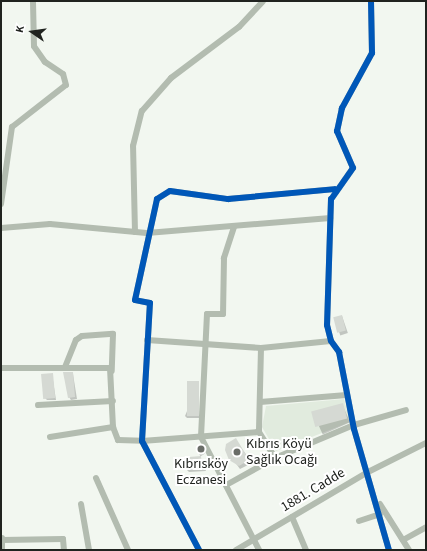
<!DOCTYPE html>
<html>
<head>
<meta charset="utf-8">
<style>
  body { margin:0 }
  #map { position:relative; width:427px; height:551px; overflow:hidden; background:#f2f7f0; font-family:"Source Sans 3",sans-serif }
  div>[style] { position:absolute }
  .built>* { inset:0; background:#e1ebde }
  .shadow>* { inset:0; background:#0003; transform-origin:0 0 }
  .building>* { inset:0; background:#d5d9d3; transform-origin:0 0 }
  .minor>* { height:6px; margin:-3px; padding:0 3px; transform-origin:3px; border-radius:3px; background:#b3bcb0 }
  .cycleway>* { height:6px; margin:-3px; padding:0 3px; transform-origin:3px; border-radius:3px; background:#0057b8 }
  .dots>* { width:11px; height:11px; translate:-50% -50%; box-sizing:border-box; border:2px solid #fff; border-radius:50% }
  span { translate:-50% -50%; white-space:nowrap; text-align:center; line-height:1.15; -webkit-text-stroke:4px #fff; paint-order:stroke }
  .poi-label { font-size:14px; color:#20231f }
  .left { translate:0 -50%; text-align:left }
  .street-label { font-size:14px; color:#20231f }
  .frame { position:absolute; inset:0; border:2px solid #20231f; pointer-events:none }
  .north { position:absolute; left:12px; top:12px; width:40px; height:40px; -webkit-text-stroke:3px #fff; paint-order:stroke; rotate:283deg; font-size:11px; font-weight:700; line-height:16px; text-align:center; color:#20231f }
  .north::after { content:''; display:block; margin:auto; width:14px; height:18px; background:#20231f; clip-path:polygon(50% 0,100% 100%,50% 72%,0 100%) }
</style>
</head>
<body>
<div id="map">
  <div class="built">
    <div style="clip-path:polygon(344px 399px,350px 422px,276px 451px,262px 427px,266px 406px)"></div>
  </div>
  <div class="shadow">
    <div style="left:342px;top:316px;width:18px;height:8px;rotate:71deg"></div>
    <div style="clip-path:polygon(52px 374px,56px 400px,47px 400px,45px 398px)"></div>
    <div style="clip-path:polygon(73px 374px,77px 399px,71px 400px,69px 397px)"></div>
    <div style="clip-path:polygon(199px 382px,199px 418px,187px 418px,185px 416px)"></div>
    <div style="left:342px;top:404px;width:20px;height:30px;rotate:66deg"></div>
    <div style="clip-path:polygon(236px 440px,252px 463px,240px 469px,226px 450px)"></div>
    <div style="left:200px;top:446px;width:9px;height:5px;rotate:58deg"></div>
    <div style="clip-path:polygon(200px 457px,206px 471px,189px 472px,184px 467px)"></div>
  </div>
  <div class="building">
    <div style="left:342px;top:315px;width:16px;height:9px;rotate:76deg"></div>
    <div style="clip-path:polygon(63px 372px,73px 372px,75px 397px,68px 398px)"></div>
    <div style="left:53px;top:373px;width:25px;height:12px;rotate:85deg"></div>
    <div style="left:187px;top:381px;width:12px;height:35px"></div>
    <div style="left:343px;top:403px;width:16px;height:33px;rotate:75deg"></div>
    <div style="clip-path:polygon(236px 438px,249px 460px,239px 466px,229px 460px,225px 450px,226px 444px)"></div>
    <div style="left:201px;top:456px;width:11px;height:18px;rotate:85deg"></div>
  </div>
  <div class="minor">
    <div style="left:371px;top:1px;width:52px;rotate:88.9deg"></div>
    <div style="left:372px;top:53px;width:63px;rotate:118.6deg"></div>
    <div style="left:342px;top:108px;width:24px;rotate:102deg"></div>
    <div style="left:337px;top:131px;width:40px;rotate:66.6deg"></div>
    <div style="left:353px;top:168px;width:38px;rotate:125deg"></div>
    <div style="left:331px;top:199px;width:126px;rotate:91.8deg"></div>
    <div style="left:327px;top:325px;width:16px;rotate:76deg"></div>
    <div style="left:331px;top:341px;width:14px;rotate:54deg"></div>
    <div style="left:339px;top:352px;width:78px;rotate:79deg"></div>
    <div style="left:354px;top:429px;width:126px;rotate:73.9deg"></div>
    <div style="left:1px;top:204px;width:78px;rotate:-81.9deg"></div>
    <div style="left:12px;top:127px;width:68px;rotate:-37.9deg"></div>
    <div style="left:66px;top:85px;width:11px;rotate:-105deg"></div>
    <div style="left:63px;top:74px;width:22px;rotate:-146deg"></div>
    <div style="left:45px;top:62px;width:19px;rotate:-125deg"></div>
    <div style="left:34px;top:46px;width:45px;rotate:-91.3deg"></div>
    <div style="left:234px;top:227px;width:33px;rotate:108deg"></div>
    <div style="left:224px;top:258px;width:56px;rotate:91deg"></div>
    <div style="left:223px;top:314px;width:16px;rotate:180deg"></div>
    <div style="left:207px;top:314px;width:123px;rotate:92.8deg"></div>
    <div style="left:201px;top:437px;width:127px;rotate:62.8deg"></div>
    <div style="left:1px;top:228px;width:49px;rotate:-4.7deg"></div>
    <div style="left:50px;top:224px;width:97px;rotate:5.3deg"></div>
    <div style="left:147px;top:233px;width:184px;rotate:-4.7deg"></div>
    <div style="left:135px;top:232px;width:86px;rotate:-91.3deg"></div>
    <div style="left:133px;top:146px;width:36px;rotate:-76deg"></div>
    <div style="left:142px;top:111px;width:44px;rotate:-48.7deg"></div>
    <div style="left:171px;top:78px;width:85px;rotate:-36.9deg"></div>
    <div style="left:239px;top:27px;width:35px;rotate:-47deg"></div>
    <div style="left:147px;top:340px;width:114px;rotate:4deg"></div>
    <div style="left:261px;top:348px;width:70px;rotate:-5.7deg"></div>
    <div style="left:261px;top:348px;width:84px;rotate:91.4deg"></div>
    <div style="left:259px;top:432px;width:31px;rotate:58deg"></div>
    <div style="left:65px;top:367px;width:29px;rotate:-68deg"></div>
    <div style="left:76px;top:340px;width:7px;rotate:-34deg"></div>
    <div style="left:82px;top:336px;width:31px;rotate:-4deg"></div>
    <div style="left:113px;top:334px;width:37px;rotate:92deg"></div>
    <div style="left:1px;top:368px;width:109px"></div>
    <div style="left:110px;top:368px;width:59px;rotate:87.1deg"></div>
    <div style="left:113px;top:427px;width:14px;rotate:69deg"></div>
    <div style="left:118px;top:440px;width:24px;rotate:2deg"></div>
    <div style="left:142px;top:441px;width:117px;rotate:-4.4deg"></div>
    <div style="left:260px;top:402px;width:87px;rotate:-4.6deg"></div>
    <div style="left:38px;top:405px;width:75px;rotate:-3.1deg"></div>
    <div style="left:50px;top:437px;width:64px;rotate:-9deg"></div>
    <div style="left:96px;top:478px;width:79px;rotate:66deg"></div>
    <div style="left:228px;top:484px;width:54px;rotate:-29deg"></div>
    <div style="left:275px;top:458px;width:86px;rotate:-22.7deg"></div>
    <div style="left:354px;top:425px;width:54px;rotate:-16.1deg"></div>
    <div style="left:81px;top:504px;width:47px;rotate:80.1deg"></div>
    <div style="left:380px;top:504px;width:54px;rotate:57.8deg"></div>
    <div style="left:292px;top:517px;width:36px;rotate:67deg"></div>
    <div style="left:359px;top:521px;width:22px;rotate:-18deg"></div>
    <div style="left:2px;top:538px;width:12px;rotate:90deg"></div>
    <div style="left:2px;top:540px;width:61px;rotate:-0.9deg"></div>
    <div style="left:63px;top:539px;width:11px;rotate:85deg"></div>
    <div style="left:403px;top:540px;width:26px;rotate:-29deg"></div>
    <div style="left:199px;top:550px;width:123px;rotate:-117.6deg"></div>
    <div style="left:142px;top:441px;width:138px;rotate:-86.7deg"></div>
    <div style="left:150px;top:303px;width:15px;rotate:-169deg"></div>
    <div style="left:135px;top:300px;width:103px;rotate:-77.7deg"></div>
    <div style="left:157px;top:199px;width:15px;rotate:-32deg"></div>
    <div style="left:170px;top:191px;width:59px;rotate:7.9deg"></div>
    <div style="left:228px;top:199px;width:107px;rotate:-5.3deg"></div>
    <div style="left:236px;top:550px;width:153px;rotate:-30.6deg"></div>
    <div style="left:368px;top:472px;width:65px;rotate:-26.6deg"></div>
  </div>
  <div class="cycleway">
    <div style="left:371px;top:1px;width:52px;rotate:88.9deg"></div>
    <div style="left:372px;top:53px;width:63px;rotate:118.6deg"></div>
    <div style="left:342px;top:108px;width:24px;rotate:102deg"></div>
    <div style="left:337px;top:131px;width:40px;rotate:66.6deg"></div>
    <div style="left:353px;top:168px;width:38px;rotate:125deg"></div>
    <div style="left:331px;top:199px;width:126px;rotate:91.8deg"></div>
    <div style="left:327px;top:325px;width:16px;rotate:76deg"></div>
    <div style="left:331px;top:341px;width:14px;rotate:54deg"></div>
    <div style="left:339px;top:352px;width:78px;rotate:79deg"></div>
    <div style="left:354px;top:429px;width:126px;rotate:73.9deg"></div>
    <div style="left:199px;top:550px;width:123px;rotate:-117.6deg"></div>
    <div style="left:142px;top:441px;width:138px;rotate:-86.7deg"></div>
    <div style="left:150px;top:303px;width:15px;rotate:-169deg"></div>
    <div style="left:135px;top:300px;width:103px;rotate:-77.7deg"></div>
    <div style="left:157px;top:199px;width:15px;rotate:-32deg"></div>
    <div style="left:170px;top:191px;width:59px;rotate:7.9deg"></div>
    <div style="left:228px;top:199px;width:107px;rotate:-5.3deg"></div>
  </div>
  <div class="dots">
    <div style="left:201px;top:449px;background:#6a6d68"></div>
    <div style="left:237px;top:452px;background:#6a6d68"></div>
  </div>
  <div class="poi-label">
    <span class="left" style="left:246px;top:452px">Kıbrıs Köyü<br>Sağlık Ocağı</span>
    <span style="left:201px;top:472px">Kıbrısköy<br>Eczanesi</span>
  </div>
  <div class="street-label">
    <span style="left:313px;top:490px;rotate:-31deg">1881. Cadde</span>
  </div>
  <div class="frame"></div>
  <div class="north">K</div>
</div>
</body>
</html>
